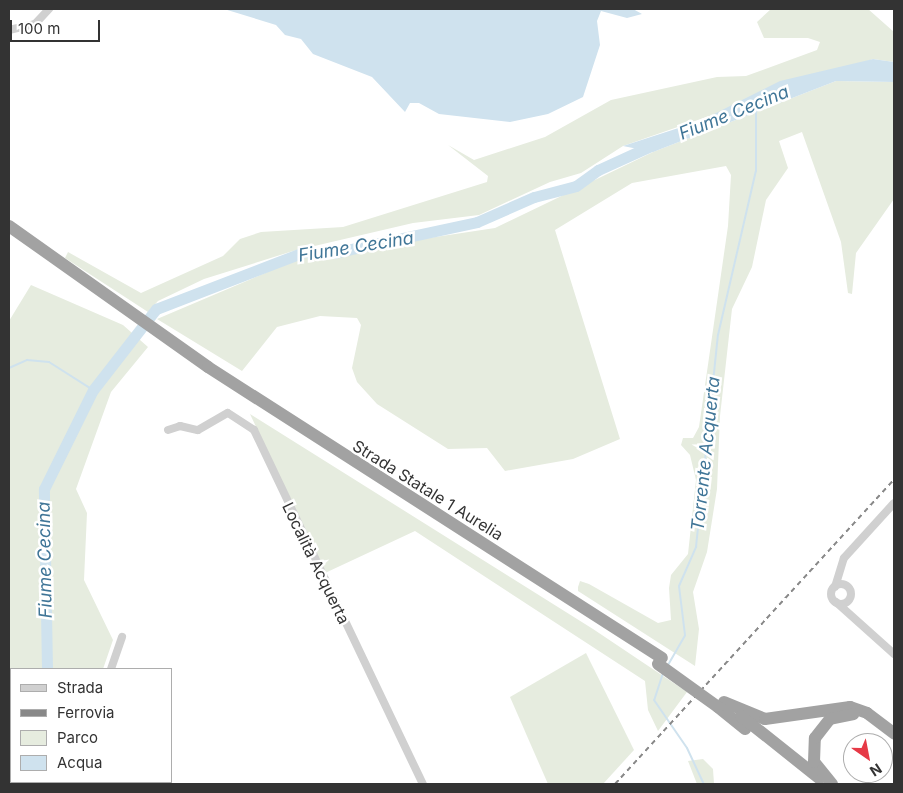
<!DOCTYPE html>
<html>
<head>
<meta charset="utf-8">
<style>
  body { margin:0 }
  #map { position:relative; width:903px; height:793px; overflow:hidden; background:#fff; font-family:Inter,sans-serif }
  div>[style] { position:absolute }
  .green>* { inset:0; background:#e6ecdf }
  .water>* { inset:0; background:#cfe2ee }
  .stream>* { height:2px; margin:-1px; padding:0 1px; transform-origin:1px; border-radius:1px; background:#cfe2ee }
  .river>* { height:11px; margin:-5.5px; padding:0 5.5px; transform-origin:5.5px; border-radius:5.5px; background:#cfe2ee }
  .minor>* { height:8px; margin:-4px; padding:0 4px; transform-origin:4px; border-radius:4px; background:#d0d0d0 }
  .minor>.ring { margin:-4px; padding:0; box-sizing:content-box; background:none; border:8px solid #d0d0d0; border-radius:50% }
  .trunk>* { height:12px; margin:-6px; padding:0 6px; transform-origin:6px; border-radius:6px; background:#a2a2a2 }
  .rail>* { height:2px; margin-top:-1px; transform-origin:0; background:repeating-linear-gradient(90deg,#888 0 5px,transparent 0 9px) }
  .trunk-bridge>* { height:12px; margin:-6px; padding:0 6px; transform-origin:6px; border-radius:6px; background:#a2a2a2 }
  span { translate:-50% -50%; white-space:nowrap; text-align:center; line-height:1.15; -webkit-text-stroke:5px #fff; paint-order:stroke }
  .street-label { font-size:16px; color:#333 }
  .water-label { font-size:18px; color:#3f7597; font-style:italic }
  .frame { position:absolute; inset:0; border:10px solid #333; pointer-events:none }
  .legend { position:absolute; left:10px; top:668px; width:162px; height:115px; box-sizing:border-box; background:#fff; border:1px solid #adadad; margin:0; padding:6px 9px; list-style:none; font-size:15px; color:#333 }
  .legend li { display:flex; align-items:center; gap:10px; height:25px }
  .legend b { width:25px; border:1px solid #adadad }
  .north { position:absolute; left:843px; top:733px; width:50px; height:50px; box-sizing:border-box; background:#fff; border:1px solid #adadad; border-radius:50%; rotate:147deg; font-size:14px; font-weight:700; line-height:20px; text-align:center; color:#333 }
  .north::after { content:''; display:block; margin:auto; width:18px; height:22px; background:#e63946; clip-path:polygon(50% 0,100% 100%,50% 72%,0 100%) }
  .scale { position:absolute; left:10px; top:20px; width:90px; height:22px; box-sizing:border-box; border:2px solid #333; border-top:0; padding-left:6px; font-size:15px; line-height:18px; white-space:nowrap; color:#333; -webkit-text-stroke:4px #fff; paint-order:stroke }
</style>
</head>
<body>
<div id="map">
  <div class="green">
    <div style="clip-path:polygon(771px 9px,868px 9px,894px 32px,894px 62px,873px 59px,623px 146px,581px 173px,550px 182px,479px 215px,413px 223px,293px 251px,204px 279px,158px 301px,148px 312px,65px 258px,68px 252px,141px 293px,223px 256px,240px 239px,261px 232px,343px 227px,487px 182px,488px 176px,448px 145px,474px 160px,545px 137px,611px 100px,717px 77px,746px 76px,817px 50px,820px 42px,808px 38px,764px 38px,757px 22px)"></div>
    <div style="clip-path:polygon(836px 81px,894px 82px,894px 199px,856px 253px,852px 294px,848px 293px,841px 242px,802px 132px,779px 141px,788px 168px,766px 200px,752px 267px,732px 309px,720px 416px,717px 489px,707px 552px,693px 592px,699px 629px,695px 666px,578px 591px,578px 587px,580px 581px,589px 584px,658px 623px,671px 620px,669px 588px,671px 575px,688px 554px,696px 480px,690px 455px,681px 445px,683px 438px,693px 438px,699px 427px,728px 226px,731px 175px,726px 166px,632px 183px,555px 230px,620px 439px,573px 459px,505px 471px,487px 448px,448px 449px,377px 404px,357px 382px,352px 368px,361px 325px,357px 318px,320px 316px,277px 327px,242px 371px,157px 319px,303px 257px,495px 228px,653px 152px)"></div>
    <div style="clip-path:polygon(31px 285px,123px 325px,148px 347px,111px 392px,76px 489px,87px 513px,84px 580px,113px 640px,103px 669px,11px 669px,11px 782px,83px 784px,9px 784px,9px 321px)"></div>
    <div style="clip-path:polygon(250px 414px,593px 629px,687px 692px,658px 731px,648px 710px,645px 681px,415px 531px,325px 573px)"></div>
    <div style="clip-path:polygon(586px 653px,634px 750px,603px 784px,548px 784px,510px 697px)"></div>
    <div style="clip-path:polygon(703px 759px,713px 769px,714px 784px,697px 784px,688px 761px)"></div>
  </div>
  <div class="water">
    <div style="clip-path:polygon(224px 9px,633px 9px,642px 14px,627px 18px,601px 11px,597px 21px,600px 45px,583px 97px,548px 114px,510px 122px,439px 114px,419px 103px,410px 103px,405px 112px,372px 77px,313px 54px,301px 39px,285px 35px,276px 25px)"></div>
    <div style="clip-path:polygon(873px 59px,894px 62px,894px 82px,836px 81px,653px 152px,623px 146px,700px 121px,780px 81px)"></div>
  </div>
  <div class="stream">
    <div style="left:9px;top:368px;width:20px;rotate:-24deg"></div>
    <div style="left:27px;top:360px;width:22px;rotate:5deg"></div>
    <div style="left:49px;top:362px;width:52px;rotate:32.5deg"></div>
    <div style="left:668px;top:665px;width:34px;rotate:-60deg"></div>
    <div style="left:685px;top:635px;width:49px;rotate:-97deg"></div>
    <div style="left:679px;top:586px;width:43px;rotate:-66.4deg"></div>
    <div style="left:696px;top:547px;width:213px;rotate:-84.1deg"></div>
    <div style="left:718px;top:335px;width:168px;rotate:-77deg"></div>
    <div style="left:756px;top:171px;width:62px;rotate:-90deg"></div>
    <div style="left:663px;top:673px;width:28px;rotate:108deg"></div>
    <div style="left:654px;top:700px;width:58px;rotate:55.5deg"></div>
    <div style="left:687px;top:748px;width:40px;rotate:65deg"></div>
  </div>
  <div class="river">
    <div style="left:47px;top:669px;width:180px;rotate:-91deg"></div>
    <div style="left:44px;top:489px;width:110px;rotate:-63.7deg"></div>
    <div style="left:93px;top:390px;width:103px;rotate:-52.1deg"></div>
    <div style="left:156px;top:309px;width:159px;rotate:-21.1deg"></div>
    <div style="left:304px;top:252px;width:29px;rotate:2deg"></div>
    <div style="left:333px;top:253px;width:147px;rotate:-12.1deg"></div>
    <div style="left:477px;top:222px;width:62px;rotate:-23.7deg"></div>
    <div style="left:534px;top:197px;width:43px;rotate:-14.7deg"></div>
    <div style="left:576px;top:186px;width:27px;rotate:-36deg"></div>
    <div style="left:598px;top:170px;width:63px;rotate:-24.5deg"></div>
    <div style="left:52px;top:782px;width:2px;rotate:90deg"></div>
  </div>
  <div class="minor">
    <div style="left:9px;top:30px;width:27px;rotate:-13deg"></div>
    <div style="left:35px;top:24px;width:21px;rotate:-47deg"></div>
    <div style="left:168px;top:430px;width:13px;rotate:-18deg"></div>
    <div style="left:180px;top:426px;width:18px;rotate:13deg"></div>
    <div style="left:198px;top:430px;width:34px;rotate:-30deg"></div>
    <div style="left:228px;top:413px;width:31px;rotate:33deg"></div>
    <div style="left:254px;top:430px;width:392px;rotate:64.5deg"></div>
    <div class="ring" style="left:831px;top:584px;width:12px;height:12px"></div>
    <div style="left:835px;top:587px;width:30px;rotate:-73deg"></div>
    <div style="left:844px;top:558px;width:74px;rotate:-47.7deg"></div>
    <div style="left:836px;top:602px;width:78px;rotate:41.9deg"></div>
    <div style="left:111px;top:669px;width:34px;rotate:-71deg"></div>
    <div style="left:86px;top:784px;width:2px;rotate:-63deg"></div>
  </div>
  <div class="trunk">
    <div style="left:9px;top:226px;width:244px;rotate:35.3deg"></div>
    <div style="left:208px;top:367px;width:539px;rotate:32.66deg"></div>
    <div style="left:724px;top:702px;width:44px;rotate:22.5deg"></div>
    <div style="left:765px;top:719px;width:86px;rotate:-8deg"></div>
    <div style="left:850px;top:707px;width:18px;rotate:19deg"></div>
    <div style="left:867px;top:713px;width:34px;rotate:37deg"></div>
    <div style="left:718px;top:707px;width:35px;rotate:39deg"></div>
    <div style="left:741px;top:716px;width:100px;rotate:38.5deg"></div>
    <div style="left:832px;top:784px;width:28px;rotate:-129deg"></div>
    <div style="left:814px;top:762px;width:24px;rotate:-88deg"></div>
    <div style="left:815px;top:738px;width:24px;rotate:-52deg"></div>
    <div style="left:830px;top:719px;width:24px;rotate:-12deg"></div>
  </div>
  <div class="rail">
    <div style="left:615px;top:784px;width:413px;rotate:-47.5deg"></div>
  </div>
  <div class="trunk-bridge">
    <div style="left:658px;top:664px;width:74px;rotate:35.6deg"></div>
  </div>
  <div class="street-label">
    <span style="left:428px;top:490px;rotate:32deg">Strada Statale 1 Aurelia</span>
    <span style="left:316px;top:563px;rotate:64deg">Località Acquerta</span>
  </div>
  <div class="water-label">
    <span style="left:734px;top:113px;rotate:-22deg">Fiume Cecina</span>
    <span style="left:356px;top:247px;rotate:-9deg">Fiume Cecina</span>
    <span style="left:706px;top:454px;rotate:-84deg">Torrente Acquerta</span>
    <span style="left:45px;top:560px;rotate:-91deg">Fiume Cecina</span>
  </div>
  <div class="frame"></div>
  <ul class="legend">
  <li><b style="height:6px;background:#d0d0d0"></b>Strada</li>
  <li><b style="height:6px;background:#888"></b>Ferrovia</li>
  <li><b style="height:14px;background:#e6ecdf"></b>Parco</li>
  <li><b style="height:14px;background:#cfe2ee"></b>Acqua</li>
  </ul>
  <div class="north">N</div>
  <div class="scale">100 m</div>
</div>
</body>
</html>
